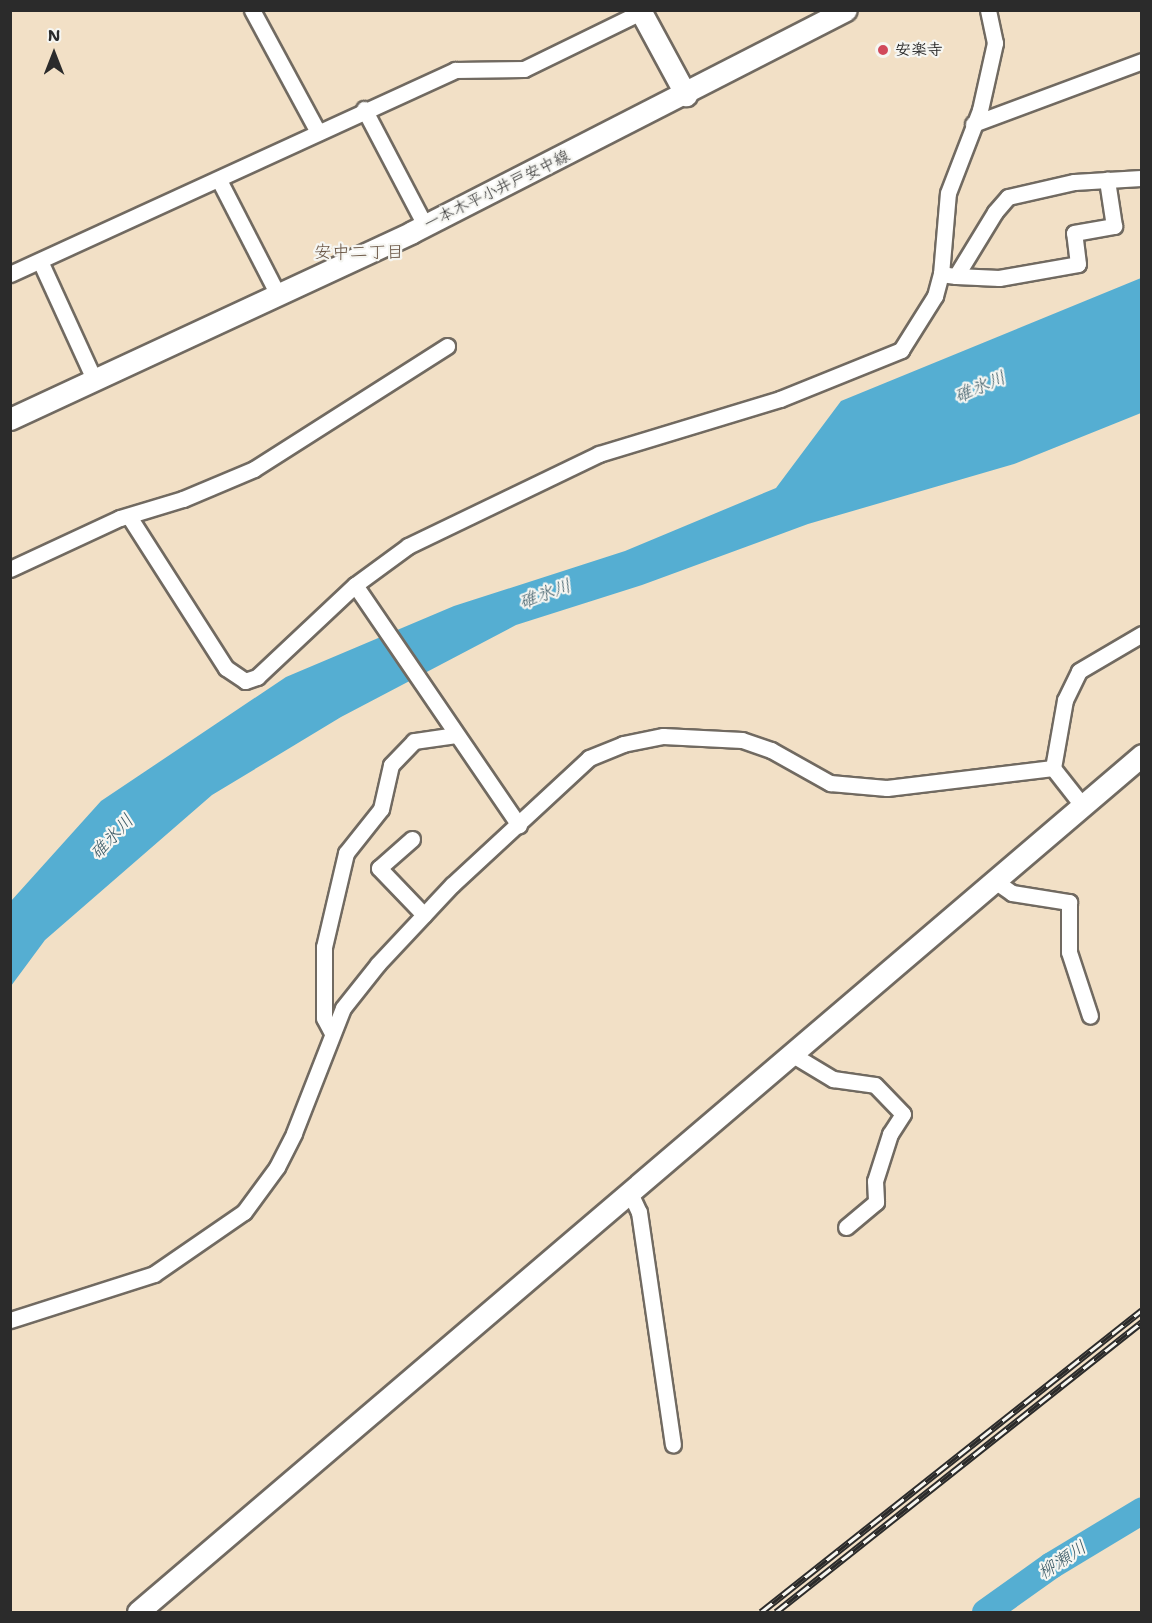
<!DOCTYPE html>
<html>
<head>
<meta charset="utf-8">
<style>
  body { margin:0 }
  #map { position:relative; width:1152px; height:1623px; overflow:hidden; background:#f2e0c6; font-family:"Shantell Sans","Klee One",sans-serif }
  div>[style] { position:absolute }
  .water>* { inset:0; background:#55aed2 }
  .river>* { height:27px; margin:-13.5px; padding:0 13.5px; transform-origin:13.5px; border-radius:13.5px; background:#55aed2 }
  .roads { filter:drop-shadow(2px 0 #716a61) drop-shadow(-2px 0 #716a61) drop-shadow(0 2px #716a61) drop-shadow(0 -2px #716a61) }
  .street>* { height:15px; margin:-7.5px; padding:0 7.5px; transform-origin:7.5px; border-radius:7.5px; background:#fff }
  .secondary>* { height:21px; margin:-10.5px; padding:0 10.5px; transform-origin:10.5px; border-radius:10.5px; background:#fff }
  .rail>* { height:7px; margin-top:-3.5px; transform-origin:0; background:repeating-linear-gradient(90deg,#f6f6f2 0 14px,#2b2b2b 0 28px); box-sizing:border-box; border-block:2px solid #2b2b2b }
  .dots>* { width:16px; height:16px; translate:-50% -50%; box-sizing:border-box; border:3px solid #f6f6f2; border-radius:50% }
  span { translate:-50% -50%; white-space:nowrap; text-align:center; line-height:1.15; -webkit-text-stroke:4.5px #f6f6f2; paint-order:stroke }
  .poi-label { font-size:16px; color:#2b2b2b; font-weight:700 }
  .left { translate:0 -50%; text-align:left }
  .street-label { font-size:16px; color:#2b2b2b }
  .neighbourhood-label { font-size:18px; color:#6b5746 }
  .water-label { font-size:18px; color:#3a5965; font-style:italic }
  .frame { position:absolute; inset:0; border:12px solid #2b2b2b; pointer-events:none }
  .north { position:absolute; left:24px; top:24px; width:60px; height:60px; -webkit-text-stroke:4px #f6f6f2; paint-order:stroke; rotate:0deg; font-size:16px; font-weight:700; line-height:24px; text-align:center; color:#2b2b2b }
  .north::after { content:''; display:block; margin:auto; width:21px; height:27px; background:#2b2b2b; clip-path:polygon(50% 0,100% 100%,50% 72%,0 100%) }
</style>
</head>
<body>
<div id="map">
  <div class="water">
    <div style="clip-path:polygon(1141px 278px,1141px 413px,1014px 464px,808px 524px,642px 585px,516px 625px,341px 717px,212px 795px,45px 940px,11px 986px,11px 901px,101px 801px,286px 677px,454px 606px,625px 551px,776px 488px,841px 401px)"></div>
  </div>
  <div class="river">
    <div style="left:985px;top:1612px;width:81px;rotate:-35.5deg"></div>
    <div style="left:1051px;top:1565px;width:106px;rotate:-31.1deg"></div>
  </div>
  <div class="roads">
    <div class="street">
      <div style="left:252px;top:10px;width:139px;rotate:61.6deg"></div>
      <div style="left:364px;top:109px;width:131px;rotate:62.3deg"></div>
      <div style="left:973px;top:124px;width:180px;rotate:-20.4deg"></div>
      <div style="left:219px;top:180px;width:129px;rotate:62.8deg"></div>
      <div style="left:40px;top:261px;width:130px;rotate:65.4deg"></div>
      <div style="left:10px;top:274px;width:490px;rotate:-24.6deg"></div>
      <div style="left:455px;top:70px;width:69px;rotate:-0.8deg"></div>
      <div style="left:524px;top:69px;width:130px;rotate:-26deg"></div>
      <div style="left:941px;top:274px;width:15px;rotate:8deg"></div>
      <div style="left:956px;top:276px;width:75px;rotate:-58.6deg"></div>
      <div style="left:995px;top:212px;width:20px;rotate:-49deg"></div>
      <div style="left:1008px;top:197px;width:68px;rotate:-12.8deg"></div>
      <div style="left:1074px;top:182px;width:67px;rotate:-3.4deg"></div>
      <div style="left:956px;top:276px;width:43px;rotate:2.7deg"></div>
      <div style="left:999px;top:278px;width:80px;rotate:-10deg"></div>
      <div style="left:1078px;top:264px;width:31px;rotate:-97deg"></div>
      <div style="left:1074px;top:233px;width:41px;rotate:-9.9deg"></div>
      <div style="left:1114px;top:226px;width:47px;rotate:-98.7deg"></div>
      <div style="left:130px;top:518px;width:178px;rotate:57.4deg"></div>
      <div style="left:226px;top:668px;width:23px;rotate:34deg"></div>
      <div style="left:245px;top:681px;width:13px;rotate:-18deg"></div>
      <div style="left:257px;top:677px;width:134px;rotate:-43.2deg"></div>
      <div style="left:355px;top:585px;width:66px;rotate:-36.3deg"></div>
      <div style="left:408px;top:546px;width:212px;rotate:-25.7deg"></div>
      <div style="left:599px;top:454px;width:189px;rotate:-16.9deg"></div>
      <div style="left:780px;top:399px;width:131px;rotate:-22deg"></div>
      <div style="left:901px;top:350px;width:64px;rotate:-57.8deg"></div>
      <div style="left:935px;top:296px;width:23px;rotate:-75deg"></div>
      <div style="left:941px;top:274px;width:81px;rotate:-85.1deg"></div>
      <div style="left:948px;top:193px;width:89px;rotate:-68.9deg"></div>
      <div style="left:980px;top:110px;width:69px;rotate:-77.4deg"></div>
      <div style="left:995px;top:43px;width:34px;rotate:-102deg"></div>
      <div style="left:10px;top:569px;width:121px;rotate:-24.9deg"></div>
      <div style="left:120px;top:518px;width:66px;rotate:-16.8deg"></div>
      <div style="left:183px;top:499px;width:77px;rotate:-22.9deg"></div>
      <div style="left:254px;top:469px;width:229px;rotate:-32.5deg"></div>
      <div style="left:355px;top:585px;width:291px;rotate:55.7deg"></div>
      <div style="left:1082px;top:805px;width:47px;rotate:-128.1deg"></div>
      <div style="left:1053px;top:768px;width:69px;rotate:-80deg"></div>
      <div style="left:1065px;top:700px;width:32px;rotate:-64deg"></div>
      <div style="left:1079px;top:671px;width:73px;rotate:-30.4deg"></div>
      <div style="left:412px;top:839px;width:44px;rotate:138.7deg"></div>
      <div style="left:379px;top:868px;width:65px;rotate:46.2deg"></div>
      <div style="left:995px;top:881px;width:21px;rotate:35deg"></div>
      <div style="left:1012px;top:893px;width:58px;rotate:9deg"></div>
      <div style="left:1069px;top:902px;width:50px;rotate:90deg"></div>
      <div style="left:1069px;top:952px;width:67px;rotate:71.8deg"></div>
      <div style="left:332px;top:1033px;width:17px;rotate:-118deg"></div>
      <div style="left:324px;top:1018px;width:71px;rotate:-90deg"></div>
      <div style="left:324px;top:947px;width:97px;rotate:-76.8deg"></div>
      <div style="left:346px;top:853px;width:56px;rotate:-51.5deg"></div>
      <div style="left:381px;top:809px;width:45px;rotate:-77.2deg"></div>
      <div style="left:391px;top:765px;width:33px;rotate:-46deg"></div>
      <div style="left:414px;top:741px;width:42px;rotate:-8.1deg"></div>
      <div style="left:793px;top:1055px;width:47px;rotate:31deg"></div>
      <div style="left:833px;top:1079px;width:42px;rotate:8.1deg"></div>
      <div style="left:875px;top:1085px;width:40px;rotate:46deg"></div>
      <div style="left:903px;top:1114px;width:24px;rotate:123deg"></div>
      <div style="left:890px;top:1134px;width:49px;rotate:107.7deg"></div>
      <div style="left:875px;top:1181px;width:21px;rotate:87deg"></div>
      <div style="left:876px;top:1202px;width:39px;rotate:140deg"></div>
      <div style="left:630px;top:1193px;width:21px;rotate:65deg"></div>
      <div style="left:639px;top:1212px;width:235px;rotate:81.7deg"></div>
      <div style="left:10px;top:1320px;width:151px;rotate:-17.7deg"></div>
      <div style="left:154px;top:1274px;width:109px;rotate:-34.6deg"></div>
      <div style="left:244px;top:1212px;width:56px;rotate:-53.7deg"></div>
      <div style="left:277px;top:1167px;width:38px;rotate:-63deg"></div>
      <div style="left:294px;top:1133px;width:134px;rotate:-68.6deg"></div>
      <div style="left:343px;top:1008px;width:56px;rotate:-51.5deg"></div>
      <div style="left:378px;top:964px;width:108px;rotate:-46.9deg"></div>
      <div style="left:452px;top:885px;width:187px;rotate:-42.8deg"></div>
      <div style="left:589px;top:758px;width:37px;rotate:-22deg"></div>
      <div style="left:623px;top:744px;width:41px;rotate:-11.3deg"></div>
      <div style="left:663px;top:736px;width:79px;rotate:2.9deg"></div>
      <div style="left:742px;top:740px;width:31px;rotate:19deg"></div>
      <div style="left:771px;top:750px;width:68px;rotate:29.2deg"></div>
      <div style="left:830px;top:783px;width:57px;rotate:5deg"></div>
      <div style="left:887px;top:788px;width:167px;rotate:-6.9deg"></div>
    </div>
    <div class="secondary">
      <div style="left:640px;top:10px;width:97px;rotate:61.6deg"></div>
      <div style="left:10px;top:419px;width:443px;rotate:-24.9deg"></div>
      <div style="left:412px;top:232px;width:487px;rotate:-27.1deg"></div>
      <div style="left:138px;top:1612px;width:1320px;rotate:-40.48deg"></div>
    </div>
  </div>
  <div class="rail">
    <div style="left:761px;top:1612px;width:486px;rotate:-38.4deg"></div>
    <div style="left:776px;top:1612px;width:467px;rotate:-38.4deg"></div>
  </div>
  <div class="dots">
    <div style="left:883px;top:50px;background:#d1495b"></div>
  </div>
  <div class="poi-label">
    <span class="left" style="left:895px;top:50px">安楽寺</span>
  </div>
  <div class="street-label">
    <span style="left:497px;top:190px;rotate:-26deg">一本木平小井戸安中線</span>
  </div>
  <div class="neighbourhood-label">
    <span style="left:359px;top:252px">安中二丁目</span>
  </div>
  <div class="water-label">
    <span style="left:980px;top:387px;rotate:-23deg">碓氷川</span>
    <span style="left:545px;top:594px;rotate:-20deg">碓氷川</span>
    <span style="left:112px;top:837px;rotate:-47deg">碓氷川</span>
    <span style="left:1062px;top:1560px;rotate:-33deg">柳瀬川</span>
  </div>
  <div class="frame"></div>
  <div class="north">N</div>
</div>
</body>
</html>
